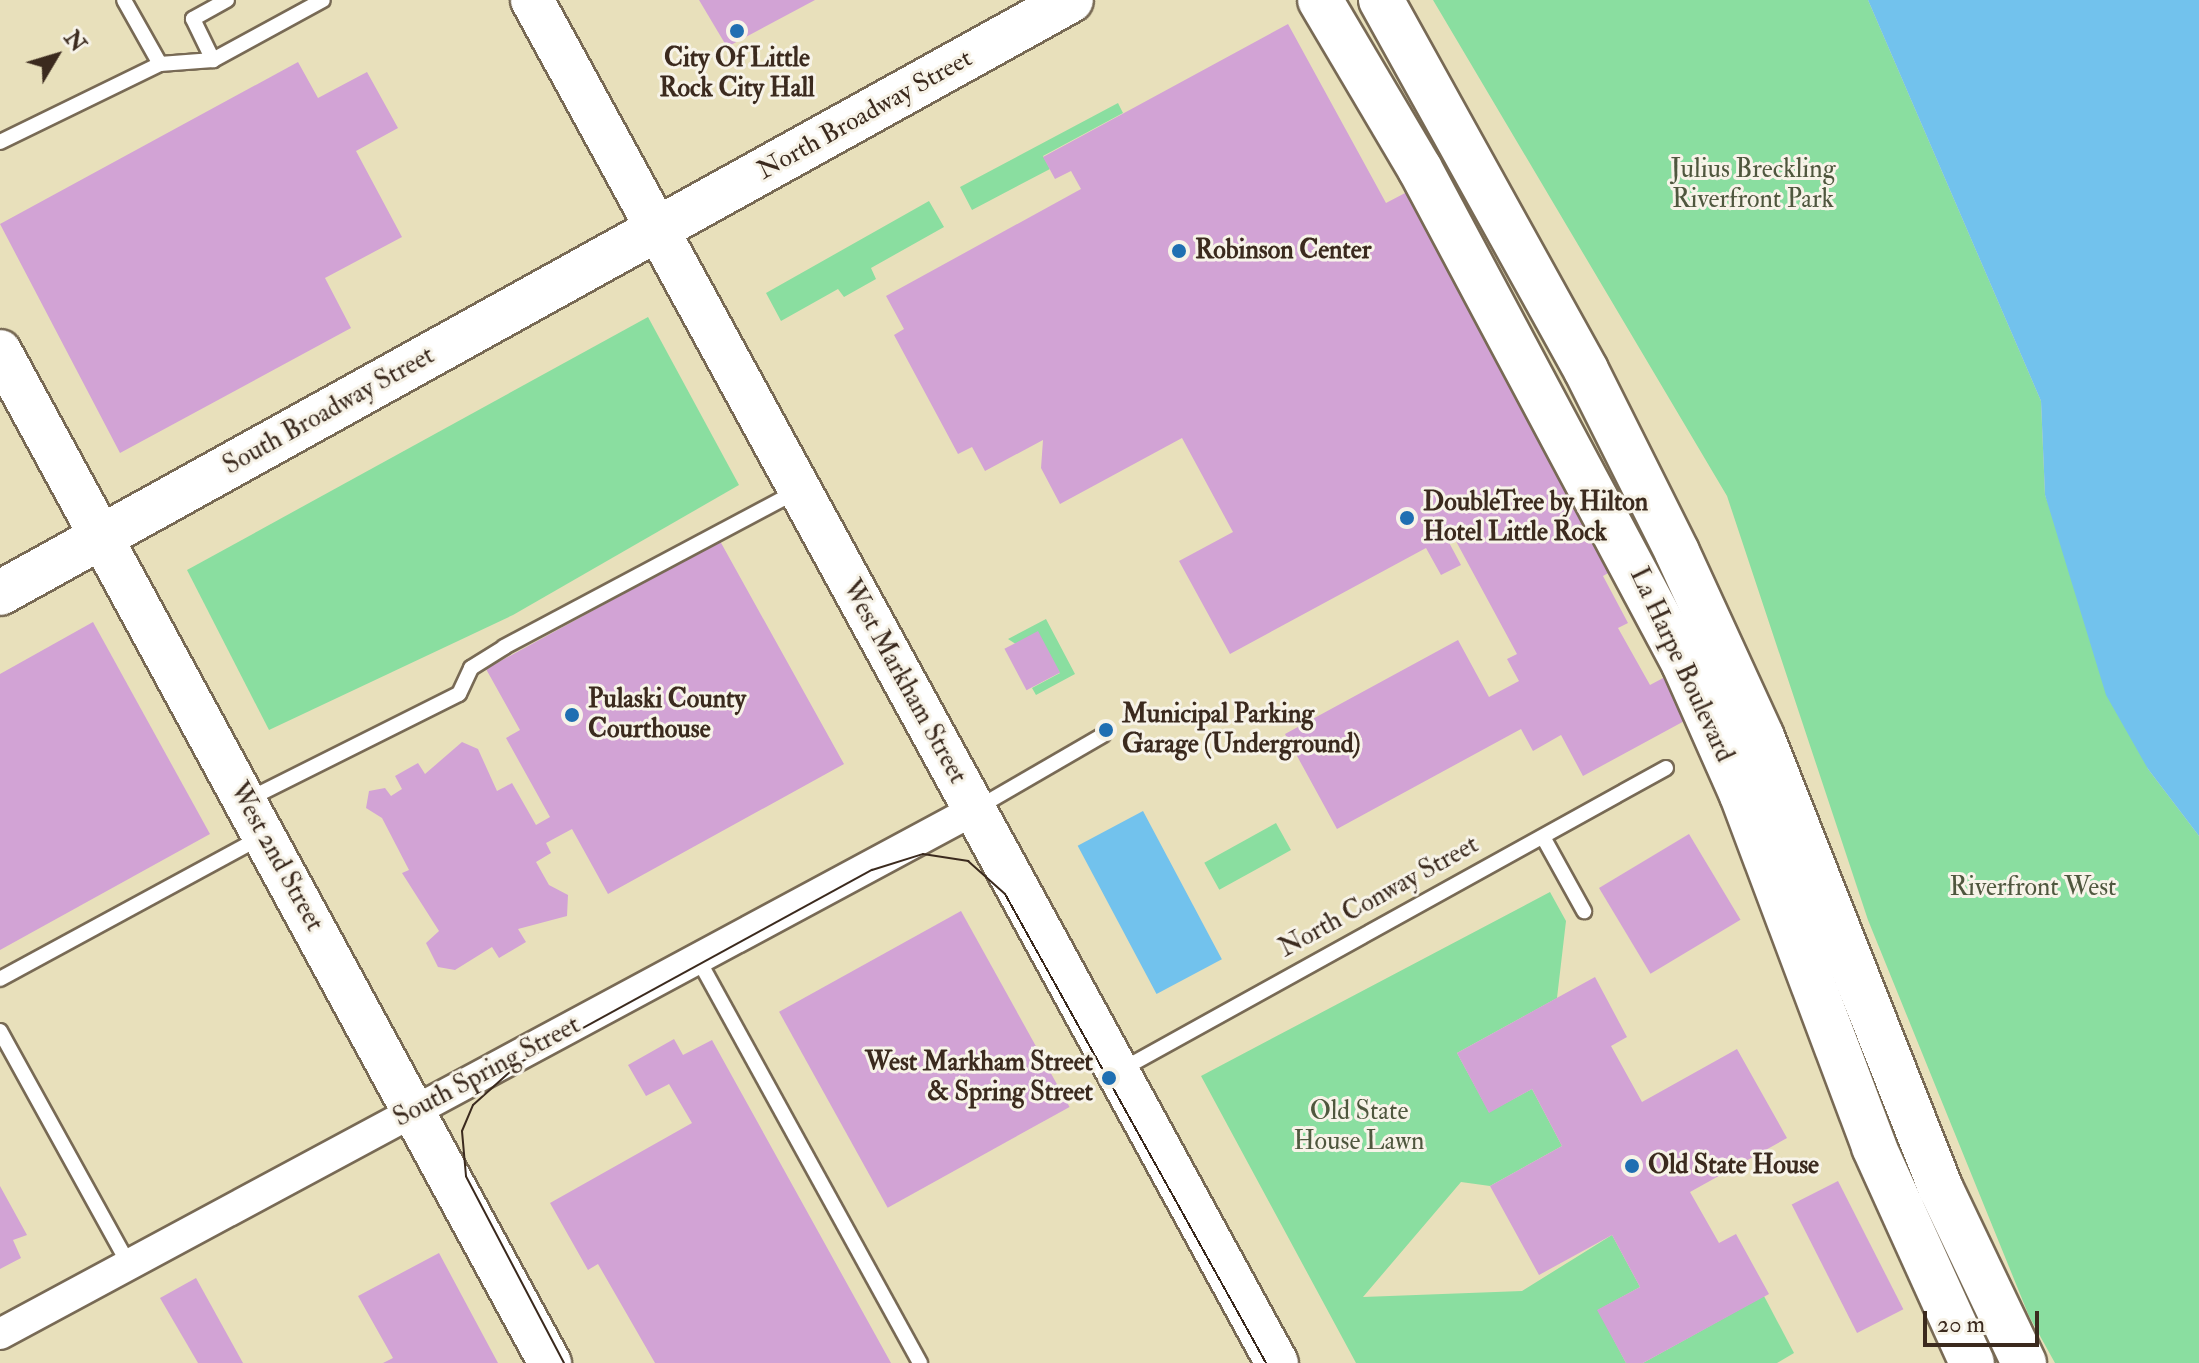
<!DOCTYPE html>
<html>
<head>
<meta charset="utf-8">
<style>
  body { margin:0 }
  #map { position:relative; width:2199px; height:1363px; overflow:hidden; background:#e8e0bb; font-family:"IM FELL Double Pica",serif }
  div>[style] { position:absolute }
  .green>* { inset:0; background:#8adea0; transform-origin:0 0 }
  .water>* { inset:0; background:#72c2ed; transform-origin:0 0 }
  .building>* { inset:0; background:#d2a3d5; transform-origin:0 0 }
  .roads { filter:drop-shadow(2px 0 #786a55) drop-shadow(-2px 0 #786a55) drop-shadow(0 2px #786a55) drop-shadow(0 -2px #786a55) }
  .lane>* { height:14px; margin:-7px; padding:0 7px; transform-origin:7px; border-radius:7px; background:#fff }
  .street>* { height:30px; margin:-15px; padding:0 15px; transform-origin:15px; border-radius:15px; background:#fff }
  .secondary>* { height:42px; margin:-21px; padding:0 21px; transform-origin:21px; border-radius:21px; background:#fff }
  .primary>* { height:44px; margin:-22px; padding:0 22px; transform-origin:22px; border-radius:22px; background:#fff }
  .tram>* { height:2px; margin:-1px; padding:0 1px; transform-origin:1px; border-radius:1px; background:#3b2a1e }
  .dots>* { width:22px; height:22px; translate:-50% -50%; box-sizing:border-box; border:4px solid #f7f3e8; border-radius:50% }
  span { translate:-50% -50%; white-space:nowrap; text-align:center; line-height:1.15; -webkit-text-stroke:6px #f7f3e8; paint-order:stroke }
  .poi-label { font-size:26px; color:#3b2a1e; font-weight:700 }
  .left { translate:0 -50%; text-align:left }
  .right { translate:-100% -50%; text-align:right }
  .street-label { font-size:26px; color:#3b2a1e }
  .park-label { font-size:26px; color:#4f573e }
  .north { position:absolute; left:16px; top:16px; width:80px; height:80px; -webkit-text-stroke:6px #f7f3e8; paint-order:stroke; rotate:52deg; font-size:22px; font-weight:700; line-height:32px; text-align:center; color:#3b2a1e }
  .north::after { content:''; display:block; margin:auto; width:28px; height:36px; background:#3b2a1e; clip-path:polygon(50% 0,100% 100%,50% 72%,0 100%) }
  .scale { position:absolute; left:1923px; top:1311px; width:116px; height:36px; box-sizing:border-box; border:4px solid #3b2a1e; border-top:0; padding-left:10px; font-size:24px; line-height:28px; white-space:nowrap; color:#3b2a1e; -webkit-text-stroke:6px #f7f3e8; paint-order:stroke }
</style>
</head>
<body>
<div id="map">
  <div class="green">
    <div style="clip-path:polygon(1433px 0,1868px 0,2041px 401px,2045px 495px,2148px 769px,2199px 836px,2199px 1363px,2055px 1363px,2029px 1316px,1868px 920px,1727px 496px)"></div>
    <div style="clip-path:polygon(1118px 103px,1123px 113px,1043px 156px,1050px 169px,972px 210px,960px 187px)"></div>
    <div style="clip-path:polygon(929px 201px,944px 227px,871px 268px,876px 279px,844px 297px,838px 289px,781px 321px,766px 293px)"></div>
    <div style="clip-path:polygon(648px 317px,739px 485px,513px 615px,269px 730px,187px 570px)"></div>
    <div style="clip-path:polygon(1046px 619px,1075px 674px,1036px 695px,1032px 688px,1060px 673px,1008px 639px)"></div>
    <div style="left:1276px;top:823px;width:31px;height:82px;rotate:61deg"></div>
    <div style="clip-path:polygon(1550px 892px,1566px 921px,1557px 998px,1457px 1053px,1489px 1112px,1532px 1089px,1562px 1146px,1490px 1186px,1461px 1182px,1363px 1297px,1522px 1291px,1612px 1235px,1640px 1287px,1598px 1310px,1626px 1363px,1356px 1363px,1201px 1076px)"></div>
    <div style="clip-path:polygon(1764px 1296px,1794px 1353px,1777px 1363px,1643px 1363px)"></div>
  </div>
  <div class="water">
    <div style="clip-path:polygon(1868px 0,2199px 0,2199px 836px,2148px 769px,2106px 695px,2045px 495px,2041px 401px)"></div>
    <div style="left:1143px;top:811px;width:168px;height:74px;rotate:62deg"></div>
  </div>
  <div class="building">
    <div style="clip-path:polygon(699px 0,815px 0,727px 47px)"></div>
    <div style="clip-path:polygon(1288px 24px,1386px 203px,1407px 192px,1617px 568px,1603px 576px,1628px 623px,1618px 628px,1650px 685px,1665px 677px,1688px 719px,1583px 776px,1561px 735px,1533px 751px,1521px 729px,1337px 829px,1285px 734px,1458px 640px,1489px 697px,1519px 681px,1507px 659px,1517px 654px,1451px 532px,1445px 535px,1461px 565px,1441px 575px,1426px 548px,1230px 654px,1179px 561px,1233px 532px,1182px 438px,1060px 504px,1041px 468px,1043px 440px,985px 471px,972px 447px,958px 454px,894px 335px,904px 329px,886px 296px,1081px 189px,1071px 171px,1055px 179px,1043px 157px)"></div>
    <div style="clip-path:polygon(298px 62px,318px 98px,367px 72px,398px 128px,356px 151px,402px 237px,325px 278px,351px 328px,120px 453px,0 224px)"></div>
    <div style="clip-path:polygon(720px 541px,844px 764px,608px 894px,572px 829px,546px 843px,551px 853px,536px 862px,549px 885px,568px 895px,567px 916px,518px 929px,526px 942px,499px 958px,492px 947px,455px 970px,438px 967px,426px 943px,439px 931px,402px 873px,409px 870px,382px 818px,366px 808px,369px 791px,385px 788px,391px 796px,402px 789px,395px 776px,418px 763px,425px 774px,462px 742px,478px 749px,497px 791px,512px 783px,536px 825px,550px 817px,506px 738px,520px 730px,486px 669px)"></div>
    <div style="clip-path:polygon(93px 622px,210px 834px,0 950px,0 674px)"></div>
    <div style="left:1038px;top:631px;width:47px;height:38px;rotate:62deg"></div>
    <div style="left:1689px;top:834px;width:100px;height:105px;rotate:59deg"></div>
    <div style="left:961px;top:911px;width:224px;height:208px;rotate:61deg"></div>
    <div style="clip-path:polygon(1595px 977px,1627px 1037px,1611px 1046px,1642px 1102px,1737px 1049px,1787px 1138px,1690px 1192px,1719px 1243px,1736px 1234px,1769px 1294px,1643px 1363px,1626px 1363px,1597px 1310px,1640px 1287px,1612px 1235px,1539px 1275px,1490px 1186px,1562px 1146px,1532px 1089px,1489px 1113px,1457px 1053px)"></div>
    <div style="clip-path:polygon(674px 1039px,683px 1055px,712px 1040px,891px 1363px,655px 1363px,598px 1264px,588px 1270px,550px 1203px,692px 1123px,669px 1084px,646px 1096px,628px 1065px)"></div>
    <div style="left:1838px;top:1181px;width:144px;height:52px;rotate:63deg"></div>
    <div style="clip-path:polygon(0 1186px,27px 1235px,13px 1240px,21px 1258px,0 1269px)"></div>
    <div style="clip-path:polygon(439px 1253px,498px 1363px,383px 1363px,393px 1358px,358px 1296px)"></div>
    <div style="clip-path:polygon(196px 1278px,243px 1363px,198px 1363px,160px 1298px)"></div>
  </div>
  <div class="roads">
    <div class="lane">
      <div style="left:227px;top:0;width:39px;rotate:151deg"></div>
      <div style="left:193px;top:19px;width:46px;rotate:64deg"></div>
      <div style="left:213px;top:60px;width:125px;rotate:-28.6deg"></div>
      <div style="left:160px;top:64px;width:53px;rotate:-4.3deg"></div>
      <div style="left:0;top:142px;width:178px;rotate:-26deg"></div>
      <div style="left:160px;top:64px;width:73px;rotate:-119.4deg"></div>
      <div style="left:247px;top:800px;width:237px;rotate:-26.6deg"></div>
      <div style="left:459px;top:694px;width:29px;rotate:-65deg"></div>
      <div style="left:471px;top:668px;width:39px;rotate:-32deg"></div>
      <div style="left:504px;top:647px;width:330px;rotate:-28deg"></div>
      <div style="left:979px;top:807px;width:143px;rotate:-30.1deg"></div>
      <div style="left:1543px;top:837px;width:85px;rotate:61deg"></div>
      <div style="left:698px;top:959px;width:461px;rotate:61.2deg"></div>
      <div style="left:0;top:979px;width:296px;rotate:-28.5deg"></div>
      <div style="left:0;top:1031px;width:271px;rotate:61.1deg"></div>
      <div style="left:1121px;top:1070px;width:623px;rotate:-28.99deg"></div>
    </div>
    <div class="street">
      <div style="left:0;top:1334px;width:1106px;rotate:-28.28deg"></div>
    </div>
    <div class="secondary">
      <div style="left:532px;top:0;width:1553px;rotate:61.34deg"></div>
      <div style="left:0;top:351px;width:1152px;rotate:61.48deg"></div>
    </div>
    <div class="primary">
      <div style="left:1320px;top:0;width:196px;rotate:59.4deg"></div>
      <div style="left:1420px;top:169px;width:561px;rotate:61.93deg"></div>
      <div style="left:1684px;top:664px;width:143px;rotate:66.1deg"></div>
      <div style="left:1742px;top:795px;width:376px;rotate:69.4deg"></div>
      <div style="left:1874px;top:1147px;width:237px;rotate:65.6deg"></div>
      <div style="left:1381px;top:0;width:423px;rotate:61deg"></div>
      <div style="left:1586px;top:370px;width:203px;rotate:63.4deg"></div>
      <div style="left:1677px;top:552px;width:204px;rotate:65.3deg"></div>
      <div style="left:1762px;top:737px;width:486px;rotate:68.4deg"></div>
      <div style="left:1941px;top:1189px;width:193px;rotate:64.5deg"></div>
      <div style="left:0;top:593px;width:1224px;rotate:-28.97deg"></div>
    </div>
  </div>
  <div class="tram">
    <div style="left:564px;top:1363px;width:211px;rotate:-117.7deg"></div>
    <div style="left:466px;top:1176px;width:45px;rotate:-95.1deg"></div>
    <div style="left:462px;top:1131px;width:28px;rotate:-67deg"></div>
    <div style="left:473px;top:1105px;width:64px;rotate:-41.9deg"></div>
    <div style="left:521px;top:1062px;width:400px;rotate:-28.7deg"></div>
    <div style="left:872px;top:870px;width:53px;rotate:-17.4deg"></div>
    <div style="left:923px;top:854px;width:46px;rotate:8.8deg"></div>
    <div style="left:968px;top:861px;width:50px;rotate:41.7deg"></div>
    <div style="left:1005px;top:894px;width:537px;rotate:60.9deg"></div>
  </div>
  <div class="dots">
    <div style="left:737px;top:31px;background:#1f6fb2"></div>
    <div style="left:1179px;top:251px;background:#1f6fb2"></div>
    <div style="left:1407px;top:518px;background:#1f6fb2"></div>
    <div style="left:572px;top:715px;background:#1f6fb2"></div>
    <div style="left:1106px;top:730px;background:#1f6fb2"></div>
    <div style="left:1109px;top:1078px;background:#1f6fb2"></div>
    <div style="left:1632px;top:1166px;background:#1f6fb2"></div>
  </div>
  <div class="poi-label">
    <span style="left:737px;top:74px">City Of Little<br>Rock City Hall</span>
    <span class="left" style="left:1195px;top:251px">Robinson Center</span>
    <span class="left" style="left:1423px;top:518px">DoubleTree by Hilton<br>Hotel Little Rock</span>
    <span class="left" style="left:588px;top:715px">Pulaski County<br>Courthouse</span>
    <span class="left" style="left:1122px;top:730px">Municipal Parking<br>Garage (Underground)</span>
    <span class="right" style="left:1093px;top:1078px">West Markham Street<br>&amp; Spring Street</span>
    <span class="left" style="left:1648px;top:1166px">Old State House</span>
  </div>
  <div class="street-label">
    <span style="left:865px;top:115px;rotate:-29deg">North Broadway Street</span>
    <span style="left:329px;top:411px;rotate:-29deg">South Broadway Street</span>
    <span style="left:1681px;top:665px;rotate:65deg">La Harpe Boulevard</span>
    <span style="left:904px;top:682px;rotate:61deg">West Markham Street</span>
    <span style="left:276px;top:857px;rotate:61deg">West 2nd Street</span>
    <span style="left:1379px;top:897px;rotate:-29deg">North Conway Street</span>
    <span style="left:487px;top:1072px;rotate:-28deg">South Spring Street</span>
  </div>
  <div class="park-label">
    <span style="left:1753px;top:185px">Julius Breckling<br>Riverfront Park</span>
    <span style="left:2033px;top:888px">Riverfront West</span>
    <span style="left:1359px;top:1127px">Old State<br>House Lawn</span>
  </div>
  <div class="north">N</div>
  <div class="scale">20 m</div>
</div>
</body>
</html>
